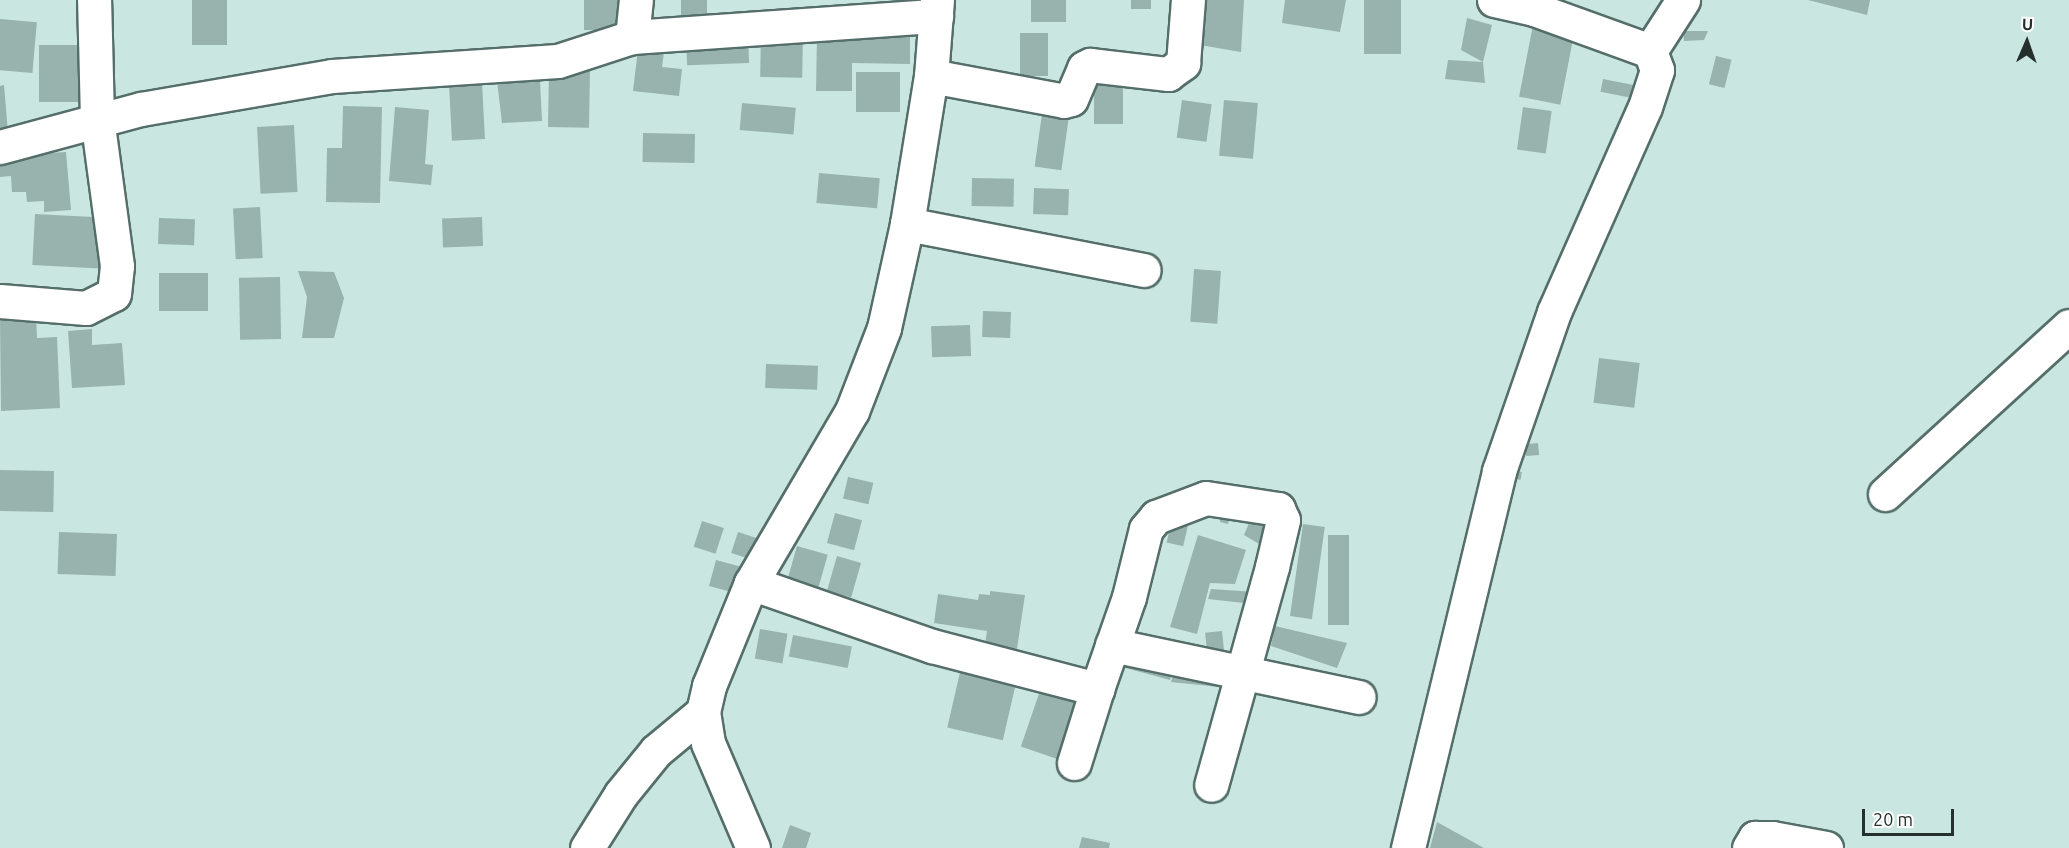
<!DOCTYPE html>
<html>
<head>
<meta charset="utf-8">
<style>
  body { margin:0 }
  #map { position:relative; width:2069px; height:848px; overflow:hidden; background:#c9e6e0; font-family:Ubuntu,sans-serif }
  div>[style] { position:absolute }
  .building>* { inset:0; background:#98b3ae; transform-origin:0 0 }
  .roads { filter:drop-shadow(2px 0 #556e69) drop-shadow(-2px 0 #556e69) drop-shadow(0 2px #556e69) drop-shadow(0 -2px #556e69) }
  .minor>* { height:33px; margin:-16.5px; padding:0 16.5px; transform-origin:16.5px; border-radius:16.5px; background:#fff }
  span { translate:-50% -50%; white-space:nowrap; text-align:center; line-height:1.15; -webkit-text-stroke:6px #fff; paint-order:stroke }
  .north { position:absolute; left:1997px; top:12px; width:60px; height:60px; -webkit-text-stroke:4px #fff; paint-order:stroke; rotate:2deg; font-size:16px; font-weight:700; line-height:24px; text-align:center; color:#25302d }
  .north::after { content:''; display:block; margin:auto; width:21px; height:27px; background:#25302d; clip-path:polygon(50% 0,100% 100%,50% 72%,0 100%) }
  .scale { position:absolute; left:1862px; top:809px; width:92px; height:27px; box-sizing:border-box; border:3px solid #25302d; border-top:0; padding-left:8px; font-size:18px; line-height:21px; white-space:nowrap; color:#25302d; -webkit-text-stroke:4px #fff; paint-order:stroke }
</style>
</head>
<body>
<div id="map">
  <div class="building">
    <div style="left:192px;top:0;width:35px;height:45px"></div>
    <div style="left:584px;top:0;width:40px;height:30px"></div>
    <div style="left:681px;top:0;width:26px;height:15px"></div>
    <div style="left:1031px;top:0;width:35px;height:22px"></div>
    <div style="left:1131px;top:0;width:20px;height:9px"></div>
    <div style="clip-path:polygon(1204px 0,1244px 0,1241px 52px,1200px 45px)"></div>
    <div style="clip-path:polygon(1285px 0,1346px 0,1340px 32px,1282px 23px)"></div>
    <div style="left:1364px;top:0;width:37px;height:54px"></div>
    <div style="clip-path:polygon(1808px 0,1870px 0,1867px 15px)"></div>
    <div style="clip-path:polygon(1467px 18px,1492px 25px,1483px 62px,1485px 83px,1445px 79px,1448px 60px,1483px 62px,1461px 50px)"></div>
    <div style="left:0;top:19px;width:37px;height:51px;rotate:5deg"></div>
    <div style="left:1533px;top:25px;width:42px;height:73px;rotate:11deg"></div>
    <div style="left:761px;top:30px;width:42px;height:47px;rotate:1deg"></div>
    <div style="clip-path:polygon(1683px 31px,1708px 31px,1704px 40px,1684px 41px)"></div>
    <div style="left:748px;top:33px;width:30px;height:62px;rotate:88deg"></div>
    <div style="clip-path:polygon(817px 33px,910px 34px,910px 64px,852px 63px,852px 91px,816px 91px)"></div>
    <div style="left:1020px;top:33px;width:28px;height:43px"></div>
    <div style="clip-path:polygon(639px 41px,665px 44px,662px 67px,682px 69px,679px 96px,633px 91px)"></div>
    <div style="left:39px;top:45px;width:51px;height:57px"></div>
    <div style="left:1716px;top:56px;width:16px;height:29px;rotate:14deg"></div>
    <div style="clip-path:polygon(526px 69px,540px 81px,542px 121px,502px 123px,497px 81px)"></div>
    <div style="left:549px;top:69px;width:41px;height:58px;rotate:1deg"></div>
    <div style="left:856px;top:72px;width:44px;height:40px"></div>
    <div style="left:1094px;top:75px;width:29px;height:49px"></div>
    <div style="left:1603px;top:79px;width:31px;height:13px;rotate:11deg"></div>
    <div style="left:482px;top:83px;width:56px;height:33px;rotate:87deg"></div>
    <div style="clip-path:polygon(4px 85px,8px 133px,0 133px,0 86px)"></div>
    <div style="left:1182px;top:100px;width:30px;height:38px;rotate:8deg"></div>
    <div style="left:1224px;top:100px;width:34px;height:56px;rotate:5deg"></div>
    <div style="left:742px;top:103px;width:54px;height:27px;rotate:5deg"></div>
    <div style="clip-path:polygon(343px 106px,382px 107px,380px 203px,326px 202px,327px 148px,342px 148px)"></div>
    <div style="clip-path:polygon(395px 107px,429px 110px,425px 164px,433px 165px,431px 185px,389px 181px)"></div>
    <div style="left:1523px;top:107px;width:29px;height:43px;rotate:8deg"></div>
    <div style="left:1042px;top:114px;width:27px;height:53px;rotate:8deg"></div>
    <div style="left:294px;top:125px;width:67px;height:37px;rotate:87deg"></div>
    <div style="left:643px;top:133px;width:52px;height:29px;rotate:1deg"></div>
    <div style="clip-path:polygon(66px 152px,71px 210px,44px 212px,44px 201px,27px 202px,26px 192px,12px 192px,11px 176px,0 177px,0 156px)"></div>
    <div style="left:819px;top:173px;width:61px;height:30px;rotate:5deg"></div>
    <div style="left:972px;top:178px;width:42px;height:28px;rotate:1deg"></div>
    <div style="left:1034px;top:188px;width:35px;height:26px;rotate:2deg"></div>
    <div style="left:260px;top:207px;width:51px;height:27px;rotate:87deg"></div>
    <div style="left:35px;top:214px;width:68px;height:51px;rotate:3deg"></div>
    <div style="left:482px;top:217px;width:29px;height:40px;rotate:88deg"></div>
    <div style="left:159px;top:218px;width:36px;height:26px;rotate:2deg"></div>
    <div style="left:1194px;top:269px;width:27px;height:53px;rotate:4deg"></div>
    <div style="clip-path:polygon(298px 271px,334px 272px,344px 298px,334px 338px,302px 338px,307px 297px)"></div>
    <div style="left:208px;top:273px;width:38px;height:49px;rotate:90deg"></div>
    <div style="left:280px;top:277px;width:62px;height:41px;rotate:89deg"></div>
    <div style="left:983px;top:311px;width:28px;height:26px;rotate:2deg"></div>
    <div style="clip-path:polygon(36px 316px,37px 338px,57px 337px,60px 408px,1px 411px,0 317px)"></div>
    <div style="left:970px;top:325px;width:31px;height:39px;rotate:88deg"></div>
    <div style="clip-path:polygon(92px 329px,92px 345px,122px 343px,125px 385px,72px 388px,68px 331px)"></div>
    <div style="left:1599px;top:358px;width:41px;height:45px;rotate:7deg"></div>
    <div style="left:766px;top:364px;width:52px;height:24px;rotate:2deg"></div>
    <div style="left:1538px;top:443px;width:12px;height:13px;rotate:85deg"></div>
    <div style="left:1501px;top:469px;width:21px;height:8px;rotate:8deg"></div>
    <div style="left:0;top:470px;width:54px;height:41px;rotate:1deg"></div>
    <div style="left:848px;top:477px;width:26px;height:22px;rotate:13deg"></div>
    <div style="clip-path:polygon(1255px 509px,1276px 518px,1266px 548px,1244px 535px)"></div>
    <div style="clip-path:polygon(1222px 512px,1231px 512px,1228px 524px,1220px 522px)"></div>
    <div style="left:835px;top:513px;width:28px;height:31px;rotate:15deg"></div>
    <div style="left:1172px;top:519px;width:17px;height:24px;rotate:13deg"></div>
    <div style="left:702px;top:521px;width:23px;height:27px;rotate:18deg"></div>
    <div style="left:1303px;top:524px;width:22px;height:93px;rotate:8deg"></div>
    <div style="left:59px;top:532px;width:58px;height:42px;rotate:2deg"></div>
    <div style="left:738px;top:532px;width:22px;height:22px;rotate:18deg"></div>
    <div style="clip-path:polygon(1198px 535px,1246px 550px,1235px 584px,1210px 583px,1197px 634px,1170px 627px)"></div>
    <div style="left:1328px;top:535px;width:21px;height:90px"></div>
    <div style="left:797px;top:546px;width:32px;height:34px;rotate:16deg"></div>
    <div style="left:837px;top:556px;width:25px;height:36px;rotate:16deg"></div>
    <div style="left:716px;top:560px;width:24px;height:27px;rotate:15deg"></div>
    <div style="clip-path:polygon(1211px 589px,1255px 592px,1236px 639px,1244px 603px,1208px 599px)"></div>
    <div style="clip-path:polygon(990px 591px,1025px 595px,1015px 662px,983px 657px,987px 631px,934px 623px,938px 594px,978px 600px,979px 594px,990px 595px)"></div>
    <div style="clip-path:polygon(1275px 626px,1347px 643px,1337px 668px,1271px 646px)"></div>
    <div style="left:760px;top:629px;width:28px;height:30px;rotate:10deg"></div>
    <div style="left:1222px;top:631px;width:19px;height:17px;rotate:84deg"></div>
    <div style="left:793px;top:635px;width:60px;height:22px;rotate:11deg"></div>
    <div style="left:1124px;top:651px;width:52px;height:16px;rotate:15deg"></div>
    <div style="clip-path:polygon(1176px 666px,1231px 680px,1229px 688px,1171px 682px)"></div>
    <div style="left:961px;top:668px;width:57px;height:61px;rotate:13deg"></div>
    <div style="left:1042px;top:685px;width:57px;height:65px;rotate:19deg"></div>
    <div style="clip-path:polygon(1437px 822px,1484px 848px,1430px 848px)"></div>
    <div style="clip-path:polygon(790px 825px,811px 833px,806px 848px,782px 848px)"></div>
    <div style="clip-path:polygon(1082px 837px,1110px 843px,1109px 848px,1079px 848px)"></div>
  </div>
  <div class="roads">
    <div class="minor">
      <div style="left:1494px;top:0;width:41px;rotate:12.7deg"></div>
      <div style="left:1534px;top:9px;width:123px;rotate:19.9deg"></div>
      <div style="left:1650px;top:51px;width:61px;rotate:-57.1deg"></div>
      <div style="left:632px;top:37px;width:37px;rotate:-84deg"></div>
      <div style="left:931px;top:76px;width:135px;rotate:10.6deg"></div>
      <div style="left:1064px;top:101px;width:7px;rotate:-16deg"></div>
      <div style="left:1071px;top:99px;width:34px;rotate:-67deg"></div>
      <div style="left:1084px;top:68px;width:7px;rotate:-27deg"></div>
      <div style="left:1090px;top:65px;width:79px;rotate:6.6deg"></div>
      <div style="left:1168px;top:74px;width:19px;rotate:-36deg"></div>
      <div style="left:1183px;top:63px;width:63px;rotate:-85.5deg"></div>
      <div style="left:0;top:147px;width:146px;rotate:-15.1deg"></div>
      <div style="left:141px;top:109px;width:194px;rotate:-9.8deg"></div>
      <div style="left:332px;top:76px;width:226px;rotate:-3.8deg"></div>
      <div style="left:558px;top:61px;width:78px;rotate:-18deg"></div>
      <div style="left:632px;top:37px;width:305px;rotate:-4deg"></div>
      <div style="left:907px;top:224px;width:241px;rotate:11deg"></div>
      <div style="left:0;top:301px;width:86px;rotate:4.7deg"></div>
      <div style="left:86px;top:308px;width:31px;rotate:-27deg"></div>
      <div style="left:114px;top:294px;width:28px;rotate:-84deg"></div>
      <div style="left:117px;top:266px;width:148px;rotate:-97.7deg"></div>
      <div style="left:97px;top:119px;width:119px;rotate:-91.4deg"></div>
      <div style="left:1885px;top:494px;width:249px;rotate:-42.4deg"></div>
      <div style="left:751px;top:583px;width:192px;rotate:19.2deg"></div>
      <div style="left:932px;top:646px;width:171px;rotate:14.6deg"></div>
      <div style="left:1097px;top:689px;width:97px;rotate:-70.8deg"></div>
      <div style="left:1129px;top:597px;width:70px;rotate:-76deg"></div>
      <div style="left:1146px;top:529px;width:16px;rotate:-50deg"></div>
      <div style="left:1156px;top:517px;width:53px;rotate:-20.8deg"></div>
      <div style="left:1206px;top:498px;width:73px;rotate:8.7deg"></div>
      <div style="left:1278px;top:509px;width:12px;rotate:66deg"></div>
      <div style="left:1283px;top:520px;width:48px;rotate:103.2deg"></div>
      <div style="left:1272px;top:567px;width:226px;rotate:105.6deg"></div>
      <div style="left:1112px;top:645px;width:252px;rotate:11.9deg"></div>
      <div style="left:1074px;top:763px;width:77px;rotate:-72.7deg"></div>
      <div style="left:587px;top:848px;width:64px;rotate:-57.8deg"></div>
      <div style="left:621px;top:794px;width:55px;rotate:-50.9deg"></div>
      <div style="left:656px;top:751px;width:61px;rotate:-39.7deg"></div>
      <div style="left:753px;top:848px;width:114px;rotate:-113.2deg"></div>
      <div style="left:708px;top:743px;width:31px;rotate:-99deg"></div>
      <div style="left:703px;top:712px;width:27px;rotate:-77deg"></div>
      <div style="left:709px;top:686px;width:111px;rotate:-67.8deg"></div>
      <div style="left:751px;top:583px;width:199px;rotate:-59.6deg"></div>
      <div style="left:852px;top:411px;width:89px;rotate:-68.9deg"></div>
      <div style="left:884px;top:328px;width:107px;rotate:-77.5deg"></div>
      <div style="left:907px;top:224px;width:150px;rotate:-80.8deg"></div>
      <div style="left:931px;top:76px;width:76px;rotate:-85.5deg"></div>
      <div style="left:1408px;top:848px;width:388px;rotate:-76.4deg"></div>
      <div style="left:1499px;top:471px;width:168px;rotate:-70.9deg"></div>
      <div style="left:1554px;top:312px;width:224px;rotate:-66.1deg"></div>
      <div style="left:1645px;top:107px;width:39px;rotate:-72deg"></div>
      <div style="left:1657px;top:70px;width:20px;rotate:-110deg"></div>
      <div style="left:1749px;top:848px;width:12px;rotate:-59deg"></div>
      <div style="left:1755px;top:838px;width:17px"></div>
      <div style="left:1772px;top:838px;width:55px;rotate:10.5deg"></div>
    </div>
  </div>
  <div class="north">U</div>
  <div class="scale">20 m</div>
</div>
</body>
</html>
